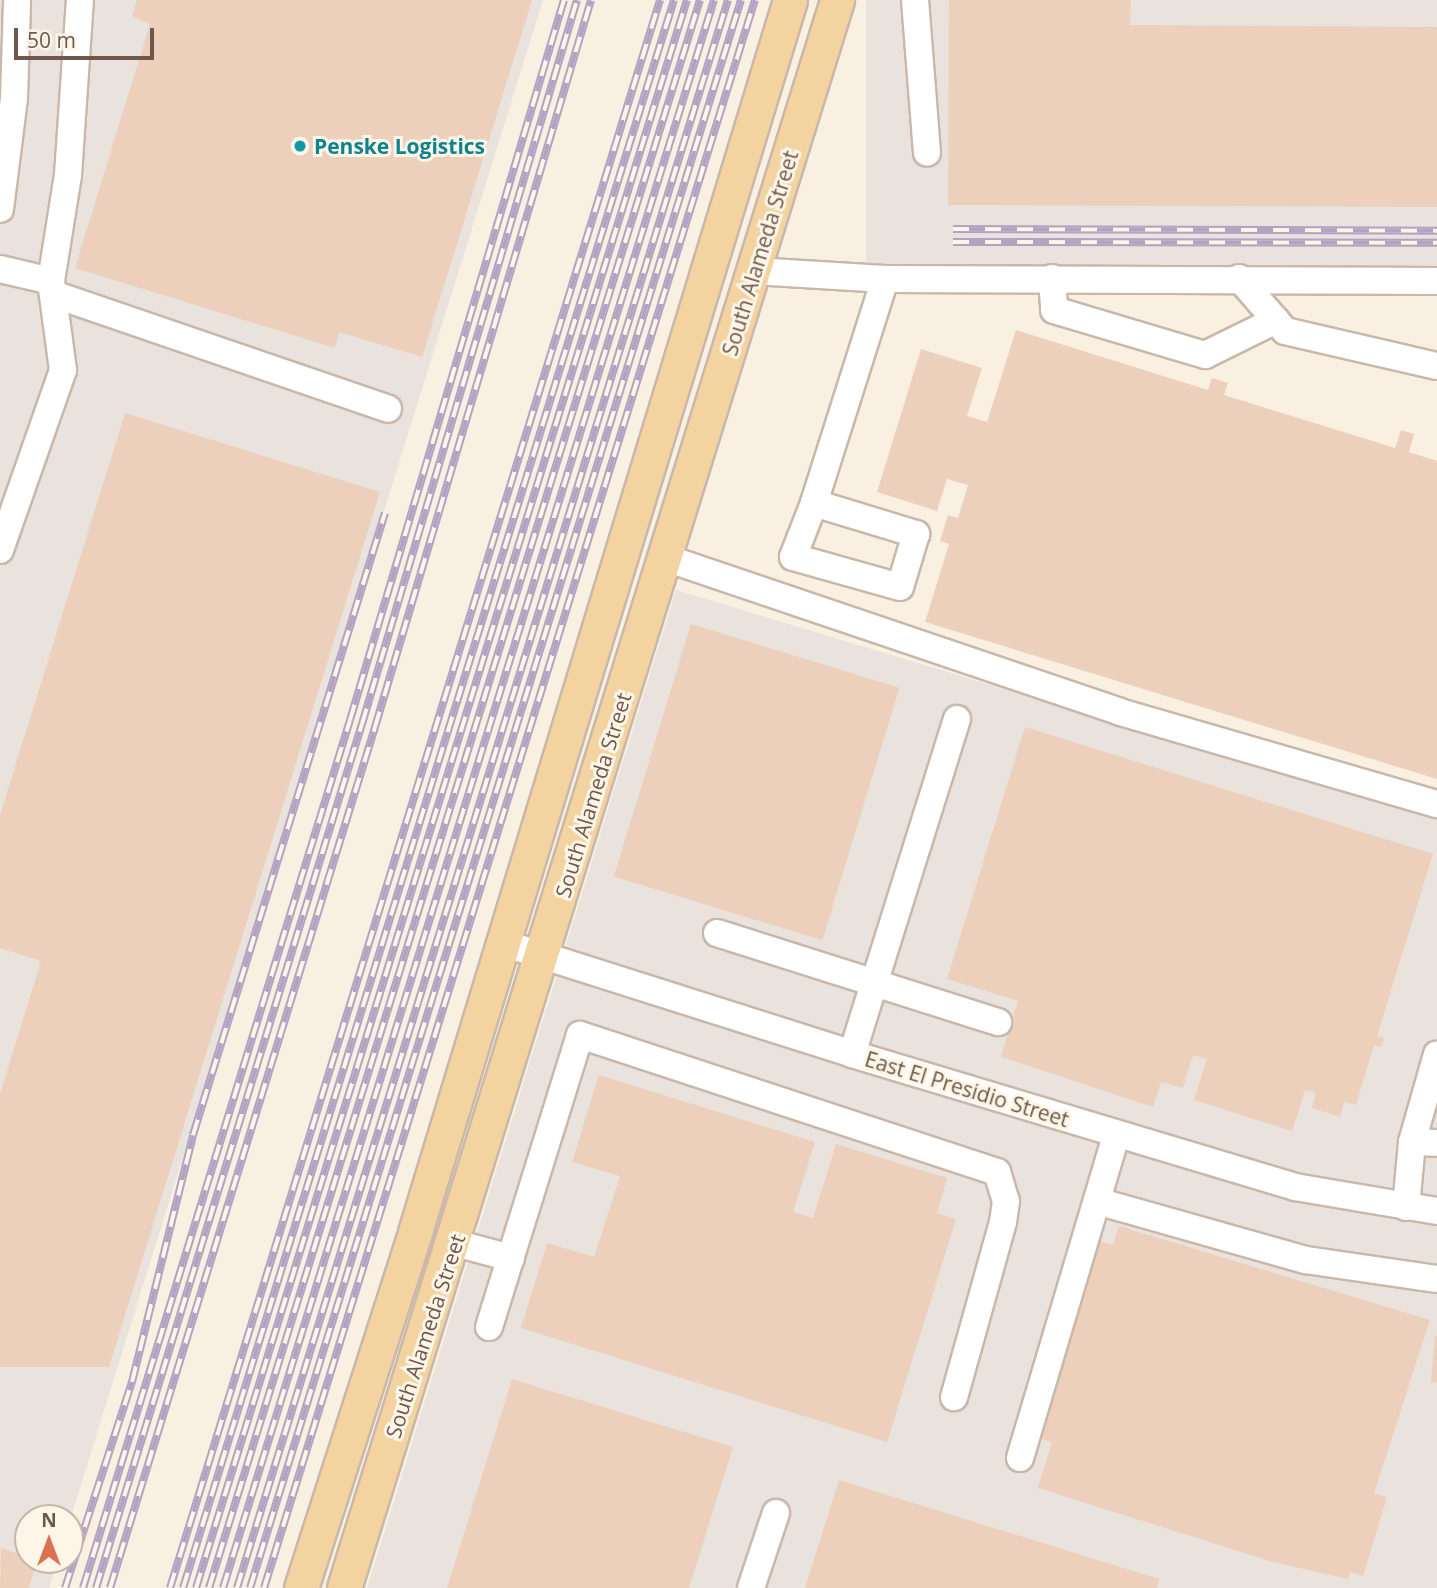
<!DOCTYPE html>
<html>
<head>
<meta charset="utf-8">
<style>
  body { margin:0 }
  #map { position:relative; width:1437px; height:1588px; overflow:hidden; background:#f9f0e2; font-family:"Open Sans",sans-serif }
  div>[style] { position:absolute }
  .industrial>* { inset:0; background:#e9e2dd; transform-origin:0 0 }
  .building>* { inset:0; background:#ecd0bc; transform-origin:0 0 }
  .roads { filter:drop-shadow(2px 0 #c9b8aa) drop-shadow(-2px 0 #c9b8aa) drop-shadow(0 2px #c9b8aa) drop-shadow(0 -2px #c9b8aa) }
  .minor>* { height:26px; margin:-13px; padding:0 13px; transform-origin:13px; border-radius:13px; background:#fff }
  .major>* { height:33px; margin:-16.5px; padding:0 16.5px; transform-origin:16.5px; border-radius:16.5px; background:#f3d4a0 }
  .rail>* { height:8px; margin-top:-4px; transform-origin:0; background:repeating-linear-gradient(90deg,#fdf5e7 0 16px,#b3a2c1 0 32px); box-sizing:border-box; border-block:2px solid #b3a2c1 }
  .dots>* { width:19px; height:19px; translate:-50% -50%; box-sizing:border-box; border:4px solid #fdf5e7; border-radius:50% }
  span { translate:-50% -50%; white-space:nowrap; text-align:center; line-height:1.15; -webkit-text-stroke:6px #fdf5e7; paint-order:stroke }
  .culture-label { font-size:21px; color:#0d838f; font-weight:700 }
  .left { translate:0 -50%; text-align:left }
  .street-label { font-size:21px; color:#6e584b }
  .north { position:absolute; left:14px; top:1504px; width:70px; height:70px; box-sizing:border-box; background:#fdf5e7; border:2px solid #c4b6a9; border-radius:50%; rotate:0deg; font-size:19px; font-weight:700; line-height:28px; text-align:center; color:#6e584b }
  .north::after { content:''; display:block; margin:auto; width:24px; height:32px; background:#d97152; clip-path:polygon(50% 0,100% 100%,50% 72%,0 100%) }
  .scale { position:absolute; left:14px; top:28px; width:140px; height:32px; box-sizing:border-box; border:4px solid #6e584b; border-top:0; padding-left:9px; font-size:21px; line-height:24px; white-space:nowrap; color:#6e584b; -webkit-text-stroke:5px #fdf5e7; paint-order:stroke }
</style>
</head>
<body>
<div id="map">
  <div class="industrial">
    <div style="clip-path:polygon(0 0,543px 0,70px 1520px,28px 1518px,28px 1560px,58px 1560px,49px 1588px,0 1588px)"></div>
    <div style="left:866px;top:0;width:571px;height:272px"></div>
    <div style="clip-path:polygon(676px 590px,1437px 820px,1437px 1588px,367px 1588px)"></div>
  </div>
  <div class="building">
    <div style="clip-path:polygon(137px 0,532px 0,422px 357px,339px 332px,335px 348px,75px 268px,150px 24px,132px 16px)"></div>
    <div style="clip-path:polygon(949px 0,1131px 0,1130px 25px,1437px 27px,1437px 207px,948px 205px)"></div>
    <div style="clip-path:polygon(1016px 330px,1208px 390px,1212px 378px,1228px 383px,1224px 395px,1395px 448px,1401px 430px,1414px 434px,1409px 452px,1437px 461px,1437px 779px,925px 622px,949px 544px,940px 541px,948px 515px,958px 518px,968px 485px,947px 479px,937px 511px,877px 492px,921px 349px,982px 368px,967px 416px,987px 422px)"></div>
    <div style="clip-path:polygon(125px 413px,380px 492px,109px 1367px,0 1367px,0 1094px,41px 961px,0 948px,0 815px)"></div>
    <div style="left:691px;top:624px;width:218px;height:264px;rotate:17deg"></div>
    <div style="clip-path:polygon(1025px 727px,1433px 854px,1377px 1036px,1384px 1038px,1381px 1047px,1374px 1045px,1356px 1105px,1344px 1102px,1340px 1117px,1312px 1108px,1316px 1093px,1305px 1090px,1292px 1131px,1194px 1100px,1207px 1059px,1193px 1055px,1183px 1088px,1161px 1082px,1153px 1107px,1001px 1057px,1018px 1001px,947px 979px)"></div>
    <div style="clip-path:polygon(599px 1075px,815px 1142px,793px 1212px,813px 1218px,836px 1144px,947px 1178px,937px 1213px,956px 1219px,887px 1442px,521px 1328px,547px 1243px,594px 1257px,620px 1176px,572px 1162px)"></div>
    <div style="clip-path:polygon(1119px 1226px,1430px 1320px,1374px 1493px,1387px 1497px,1363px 1576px,1350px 1572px,1348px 1579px,1273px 1562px,1038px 1488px,1052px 1442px,1038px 1438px,1099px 1241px,1113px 1245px)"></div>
    <div style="clip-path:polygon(1435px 1335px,1437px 1336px,1437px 1382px,1431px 1382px)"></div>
    <div style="clip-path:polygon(512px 1379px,733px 1447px,689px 1588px,447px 1588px)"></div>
    <div style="clip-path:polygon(839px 1480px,1159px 1579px,1157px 1588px,805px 1588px)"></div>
    <div style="clip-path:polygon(1px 1548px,37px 1560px,29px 1588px,0 1588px)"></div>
  </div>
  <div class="roads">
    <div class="minor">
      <div style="left:915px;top:0;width:153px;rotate:85.5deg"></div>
      <div style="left:0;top:209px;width:112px;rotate:-82.8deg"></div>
      <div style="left:14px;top:98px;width:98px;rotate:-88.2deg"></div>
      <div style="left:0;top:269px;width:52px;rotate:13.2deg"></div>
      <div style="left:51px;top:281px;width:107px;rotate:-80.9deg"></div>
      <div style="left:68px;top:175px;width:175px;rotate:-86.1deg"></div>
      <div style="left:754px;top:271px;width:131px;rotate:3.5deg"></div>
      <div style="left:885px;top:279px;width:235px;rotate:107.6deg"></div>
      <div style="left:814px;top:503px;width:107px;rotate:16.9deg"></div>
      <div style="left:916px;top:534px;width:55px;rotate:106.8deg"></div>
      <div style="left:900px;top:587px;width:111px;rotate:-164.3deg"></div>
      <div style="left:793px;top:557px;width:58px;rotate:-68.7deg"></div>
      <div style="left:1052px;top:278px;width:32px;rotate:86deg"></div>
      <div style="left:1054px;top:310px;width:158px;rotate:16.6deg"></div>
      <div style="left:1205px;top:355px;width:79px;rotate:-26.2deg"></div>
      <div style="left:1239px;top:278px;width:70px;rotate:49deg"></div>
      <div style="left:1285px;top:331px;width:156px;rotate:13deg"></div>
      <div style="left:885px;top:279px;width:552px;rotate:0.21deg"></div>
      <div style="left:53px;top:294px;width:354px;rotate:18.9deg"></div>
      <div style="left:0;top:550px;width:191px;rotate:-70.7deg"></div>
      <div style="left:63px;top:370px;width:90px;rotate:-97.7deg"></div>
      <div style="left:666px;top:558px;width:479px;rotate:18.7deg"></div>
      <div style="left:1120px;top:712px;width:330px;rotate:16.2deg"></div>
      <div style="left:717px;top:933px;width:295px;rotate:17.6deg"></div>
      <div style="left:503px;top:943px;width:366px;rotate:17.6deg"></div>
      <div style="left:852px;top:1054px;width:463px;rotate:16.7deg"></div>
      <div style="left:1295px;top:1187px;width:144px;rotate:9.6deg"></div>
      <div style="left:852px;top:1054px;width:351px;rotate:-72.6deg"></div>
      <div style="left:1412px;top:1142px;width:25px;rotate:2deg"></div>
      <div style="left:1097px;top:1201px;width:217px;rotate:15.8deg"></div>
      <div style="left:1306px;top:1260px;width:132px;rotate:8.3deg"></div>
      <div style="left:1406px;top:1207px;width:65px;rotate:-84.7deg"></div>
      <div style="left:1412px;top:1142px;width:91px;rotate:-74.1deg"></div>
      <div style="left:455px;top:1243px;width:58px;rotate:15deg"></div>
      <div style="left:489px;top:1327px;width:306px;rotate:-72.7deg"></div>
      <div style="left:580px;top:1035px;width:439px;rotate:18.2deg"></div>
      <div style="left:997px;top:1172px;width:30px;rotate:73deg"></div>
      <div style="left:1006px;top:1201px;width:21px;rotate:98deg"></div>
      <div style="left:1003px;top:1222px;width:182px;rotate:105.6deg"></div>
      <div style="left:1020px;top:1458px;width:337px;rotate:-73.4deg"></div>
      <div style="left:751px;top:1588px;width:79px;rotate:-71.6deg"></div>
    </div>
    <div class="major">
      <div style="left:301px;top:1588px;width:374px;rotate:-72.2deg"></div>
      <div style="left:415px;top:1232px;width:1288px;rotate:-73.07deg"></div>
      <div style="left:344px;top:1588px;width:1663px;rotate:-72.75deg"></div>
    </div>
  </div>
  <div class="rail">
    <div style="left:953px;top:229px;width:484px;rotate:0.2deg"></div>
    <div style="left:953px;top:242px;width:484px;rotate:0.1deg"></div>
    <div style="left:65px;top:1588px;width:217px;rotate:-72deg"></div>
    <div style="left:132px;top:1382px;width:254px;rotate:-76.1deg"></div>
    <div style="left:193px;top:1135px;width:651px;rotate:-72.85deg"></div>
    <div style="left:83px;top:1588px;width:908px;rotate:-72.9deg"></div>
    <div style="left:350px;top:720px;width:751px;rotate:-73.45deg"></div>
    <div style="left:96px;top:1588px;width:904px;rotate:-72.89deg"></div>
    <div style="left:362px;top:724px;width:755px;rotate:-73.46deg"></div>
    <div style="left:110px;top:1588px;width:901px;rotate:-72.89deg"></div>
    <div style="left:375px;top:727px;width:758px;rotate:-73.45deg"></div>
    <div style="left:170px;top:1588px;width:1662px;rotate:-72.85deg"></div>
    <div style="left:183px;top:1588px;width:1662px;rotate:-72.82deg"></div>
    <div style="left:196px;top:1588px;width:1662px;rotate:-72.82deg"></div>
    <div style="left:209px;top:1588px;width:1662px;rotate:-72.82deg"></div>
    <div style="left:223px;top:1588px;width:1662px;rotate:-72.82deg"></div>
    <div style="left:237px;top:1588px;width:1662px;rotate:-72.82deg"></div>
    <div style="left:250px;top:1588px;width:1662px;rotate:-72.82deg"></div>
    <div style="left:264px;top:1588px;width:1662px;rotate:-72.82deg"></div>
  </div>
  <div class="dots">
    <div style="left:300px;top:146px;background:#0f9aa8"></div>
  </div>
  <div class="culture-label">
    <span class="left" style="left:314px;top:146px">Penske Logistics</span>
  </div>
  <div class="street-label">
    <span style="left:760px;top:253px;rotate:-73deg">South Alameda Street</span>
    <span style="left:593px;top:795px;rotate:-73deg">South Alameda Street</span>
    <span style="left:967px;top:1089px;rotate:17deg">East El Presidio Street</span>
    <span style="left:425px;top:1336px;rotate:-72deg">South Alameda Street</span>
  </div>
  <div class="north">N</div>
  <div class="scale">50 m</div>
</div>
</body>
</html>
